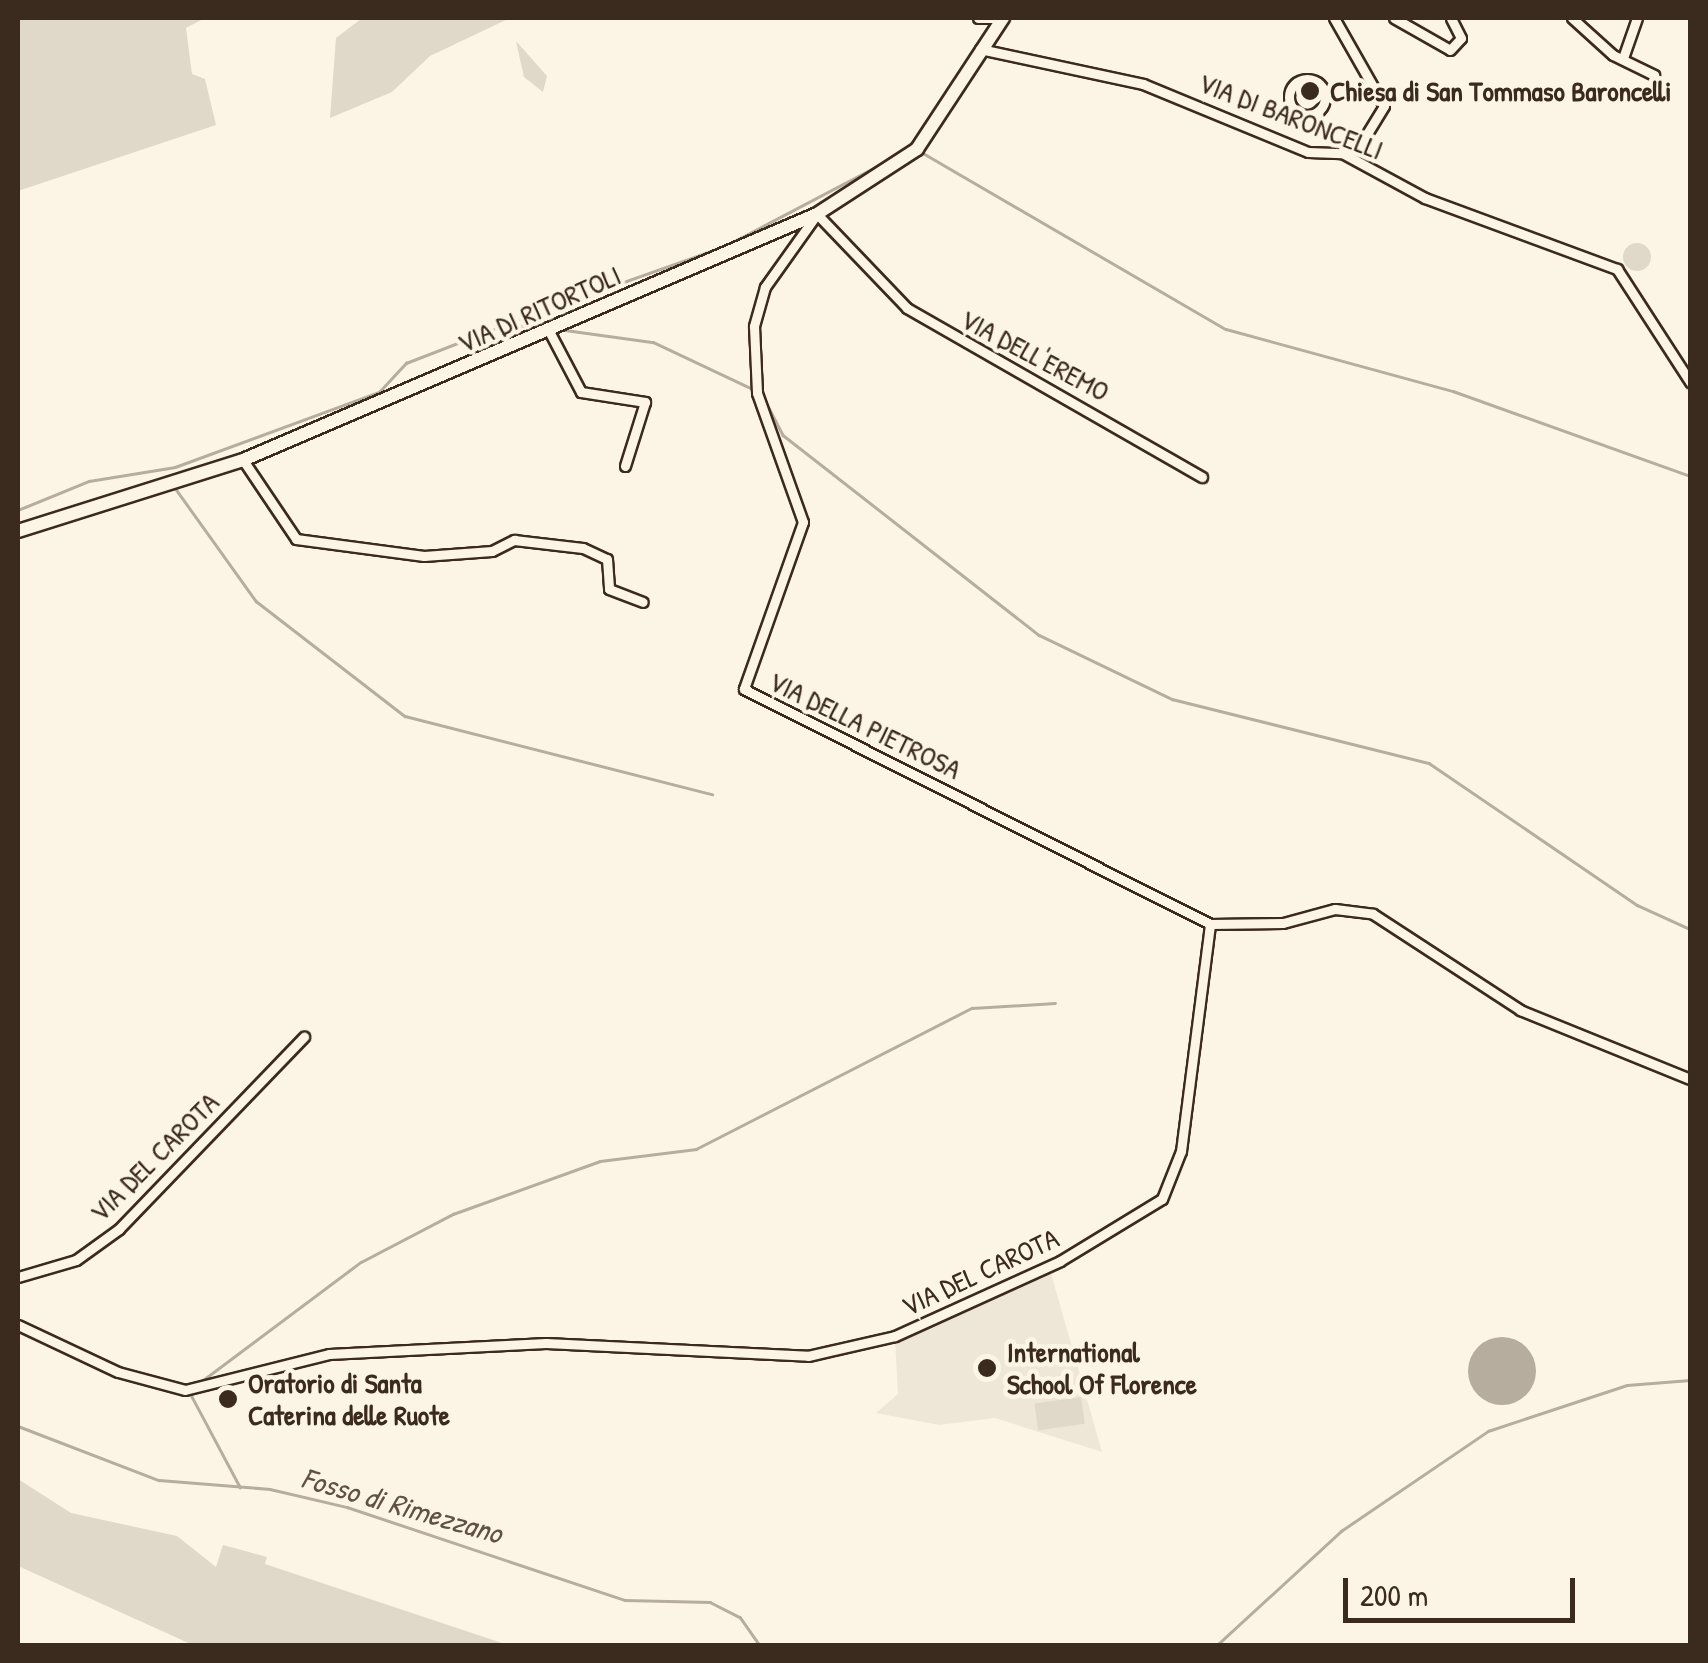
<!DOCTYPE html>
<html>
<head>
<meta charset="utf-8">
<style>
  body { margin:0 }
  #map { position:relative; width:1708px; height:1663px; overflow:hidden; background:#fcf5e5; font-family:"Patrick Hand",sans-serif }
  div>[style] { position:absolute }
  .built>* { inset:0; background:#eee6d6 }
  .green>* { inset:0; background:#e0d8c8; transform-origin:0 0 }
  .round { border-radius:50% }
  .water>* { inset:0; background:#b7ad9e }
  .stream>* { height:2.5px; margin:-1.25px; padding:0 1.25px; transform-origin:1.25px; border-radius:1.25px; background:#b7ad9e }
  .roads { filter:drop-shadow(2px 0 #3b2a1e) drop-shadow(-2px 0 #3b2a1e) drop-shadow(0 2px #3b2a1e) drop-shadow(0 -2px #3b2a1e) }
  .street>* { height:9px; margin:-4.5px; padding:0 4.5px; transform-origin:4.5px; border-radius:4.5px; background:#fcf5e5 }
  .street>.ring { margin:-4.5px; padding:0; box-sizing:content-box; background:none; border:9px solid #fcf5e5; border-radius:50% }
  .secondary>* { height:12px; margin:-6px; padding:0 6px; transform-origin:6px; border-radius:6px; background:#fcf5e5 }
  .dots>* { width:28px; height:28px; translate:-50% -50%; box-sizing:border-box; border:5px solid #fcf5e5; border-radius:50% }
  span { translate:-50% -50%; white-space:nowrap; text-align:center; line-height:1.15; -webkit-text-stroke:9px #fcf5e5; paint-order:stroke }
  .poi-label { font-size:28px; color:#3b2a1e; font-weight:700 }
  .left { translate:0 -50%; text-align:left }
  .street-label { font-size:28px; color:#3b2a1e }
  .water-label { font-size:30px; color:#605144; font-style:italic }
  .frame { position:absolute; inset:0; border:20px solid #3b2a1e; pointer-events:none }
  .scale { position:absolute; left:1343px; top:1578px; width:232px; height:45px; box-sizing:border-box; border:5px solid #3b2a1e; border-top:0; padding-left:12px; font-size:30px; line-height:35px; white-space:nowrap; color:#3b2a1e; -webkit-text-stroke:8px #fcf5e5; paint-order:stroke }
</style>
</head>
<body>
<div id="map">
  <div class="built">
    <div style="clip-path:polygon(1050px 1270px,1102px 1452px,995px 1418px,939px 1425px,876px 1413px,898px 1394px,895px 1340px)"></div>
  </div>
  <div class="green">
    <div style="clip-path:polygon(18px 18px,205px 18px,186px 28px,192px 74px,205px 79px,216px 125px,18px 191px)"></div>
    <div style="clip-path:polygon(510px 18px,430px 56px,392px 92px,330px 118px,336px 38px,361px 19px)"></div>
    <div style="clip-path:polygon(516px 41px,547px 76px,543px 92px,524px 77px)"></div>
    <div class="round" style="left:1623px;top:243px;width:28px;height:28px"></div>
    <div style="left:1081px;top:1397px;width:27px;height:47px;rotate:82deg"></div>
    <div style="clip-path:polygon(18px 1479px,71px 1513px,177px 1536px,216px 1567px,223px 1545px,267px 1557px,265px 1564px,508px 1645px,193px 1645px,18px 1566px)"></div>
  </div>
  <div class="water">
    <div class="round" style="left:1468px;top:1337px;width:68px;height:68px"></div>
  </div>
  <div class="stream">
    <div style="left:923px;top:153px;width:350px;rotate:30.2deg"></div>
    <div style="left:1226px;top:329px;width:235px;rotate:15.3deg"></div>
    <div style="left:1453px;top:391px;width:252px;rotate:19.7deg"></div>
    <div style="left:505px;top:324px;width:231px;rotate:-19.5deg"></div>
    <div style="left:723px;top:247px;width:207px;rotate:-27.7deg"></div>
    <div style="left:510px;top:325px;width:32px;rotate:4deg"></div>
    <div style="left:565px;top:330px;width:89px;rotate:7.8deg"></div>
    <div style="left:653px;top:342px;width:113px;rotate:25.2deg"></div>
    <div style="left:762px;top:394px;width:46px;rotate:62.9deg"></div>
    <div style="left:783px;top:435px;width:325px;rotate:38deg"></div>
    <div style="left:1039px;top:635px;width:148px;rotate:25.7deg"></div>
    <div style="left:1172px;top:699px;width:265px;rotate:14deg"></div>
    <div style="left:1429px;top:763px;width:252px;rotate:34.3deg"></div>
    <div style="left:1637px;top:905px;width:58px;rotate:24.4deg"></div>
    <div style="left:173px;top:485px;width:143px;rotate:54.4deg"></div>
    <div style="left:256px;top:601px;width:188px;rotate:37.7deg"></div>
    <div style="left:405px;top:716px;width:317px;rotate:14.3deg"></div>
    <div style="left:18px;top:510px;width:77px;rotate:-22.2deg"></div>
    <div style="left:89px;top:481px;width:87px;rotate:-9.2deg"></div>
    <div style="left:175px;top:467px;width:217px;rotate:-20.2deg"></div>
    <div style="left:379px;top:392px;width:40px;rotate:-47deg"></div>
    <div style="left:406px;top:363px;width:103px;rotate:-21.1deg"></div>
    <div style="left:199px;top:1383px;width:202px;rotate:-36.8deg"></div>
    <div style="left:361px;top:1262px;width:104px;rotate:-27.6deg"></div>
    <div style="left:453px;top:1214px;width:156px;rotate:-19.8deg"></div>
    <div style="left:600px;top:1161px;width:97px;rotate:-7.1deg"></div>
    <div style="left:696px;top:1149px;width:310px;rotate:-27.1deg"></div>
    <div style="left:972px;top:1008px;width:83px;rotate:-3.4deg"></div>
    <div style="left:189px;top:1391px;width:109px;rotate:62deg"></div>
    <div style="left:18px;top:1426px;width:151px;rotate:21deg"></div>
    <div style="left:159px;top:1480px;width:111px;rotate:4.6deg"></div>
    <div style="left:270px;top:1489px;width:79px;rotate:13.2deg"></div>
    <div style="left:347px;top:1507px;width:293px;rotate:18.5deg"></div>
    <div style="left:625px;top:1600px;width:85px;rotate:1.3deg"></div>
    <div style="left:710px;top:1602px;width:34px;rotate:27deg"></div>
    <div style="left:740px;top:1617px;width:35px;rotate:55deg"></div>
    <div style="left:1216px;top:1646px;width:170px;rotate:-42.6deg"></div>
    <div style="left:1341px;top:1531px;width:178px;rotate:-34.2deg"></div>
    <div style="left:1488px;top:1431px;width:146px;rotate:-18.3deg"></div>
    <div style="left:1627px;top:1385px;width:63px;rotate:-4.5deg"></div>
  </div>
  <div class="roads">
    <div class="street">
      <div style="left:978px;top:18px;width:17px"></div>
      <div style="left:1334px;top:18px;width:101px;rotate:60.4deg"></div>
      <div style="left:1384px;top:106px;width:52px;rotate:121.5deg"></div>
      <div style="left:1357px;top:150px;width:15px;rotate:169deg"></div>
      <div style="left:1394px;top:18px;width:64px;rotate:29.7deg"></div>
      <div style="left:1450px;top:50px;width:16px;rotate:-47deg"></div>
      <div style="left:1461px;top:38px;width:22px;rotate:-117deg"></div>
      <div style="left:1572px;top:18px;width:55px;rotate:42.1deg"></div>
      <div style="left:1613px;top:55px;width:46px;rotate:26deg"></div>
      <div style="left:980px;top:49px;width:167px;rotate:12.1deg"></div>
      <div style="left:1143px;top:84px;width:178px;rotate:22.4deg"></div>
      <div style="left:1308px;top:152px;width:34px;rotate:2deg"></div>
      <div style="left:1342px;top:153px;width:94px;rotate:28.5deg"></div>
      <div style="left:1425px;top:198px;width:205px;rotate:20.3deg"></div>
      <div style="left:1617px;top:269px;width:135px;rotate:57.1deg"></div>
      <div style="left:1623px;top:58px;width:42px;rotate:-70.7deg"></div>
      <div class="ring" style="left:1289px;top:79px;width:27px;height:27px"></div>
      <div style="left:549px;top:331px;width:69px;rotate:62.3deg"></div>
      <div style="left:581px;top:392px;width:65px;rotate:8.9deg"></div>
      <div style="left:645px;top:402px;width:67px;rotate:107.4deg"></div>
      <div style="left:243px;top:460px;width:95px;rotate:56.1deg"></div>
      <div style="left:296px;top:539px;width:129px;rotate:7.6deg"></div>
      <div style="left:424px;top:556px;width:68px;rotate:-4.2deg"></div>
      <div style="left:492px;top:551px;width:25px;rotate:-27deg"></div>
      <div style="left:514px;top:540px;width:69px;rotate:6.6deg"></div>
      <div style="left:583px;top:548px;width:26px;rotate:25deg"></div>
      <div style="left:607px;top:559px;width:30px;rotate:86deg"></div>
      <div style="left:609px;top:589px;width:36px;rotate:21deg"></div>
      <div style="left:1202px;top:477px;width:340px;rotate:-150.2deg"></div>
      <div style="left:907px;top:308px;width:130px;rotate:-133.8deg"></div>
      <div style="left:817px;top:214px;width:90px;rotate:125.5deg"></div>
      <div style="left:765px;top:287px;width:41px;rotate:105.8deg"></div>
      <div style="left:754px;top:326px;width:67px;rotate:87.4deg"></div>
      <div style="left:757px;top:393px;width:137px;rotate:70.4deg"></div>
      <div style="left:803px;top:522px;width:177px;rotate:109.5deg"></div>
      <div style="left:744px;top:689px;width:522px;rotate:26.76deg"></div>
      <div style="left:1210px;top:924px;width:73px;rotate:-0.8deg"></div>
      <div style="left:1283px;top:923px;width:54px;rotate:-15.1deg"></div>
      <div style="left:1335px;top:909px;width:38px;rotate:7deg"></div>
      <div style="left:1373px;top:914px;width:176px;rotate:33.1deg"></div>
      <div style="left:1520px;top:1010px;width:183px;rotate:22.1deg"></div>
      <div style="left:18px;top:1277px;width:60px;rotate:-16.3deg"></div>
      <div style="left:76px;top:1260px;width:53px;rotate:-35.8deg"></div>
      <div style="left:119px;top:1229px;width:267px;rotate:-46.1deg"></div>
      <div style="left:18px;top:1325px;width:110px;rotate:25.2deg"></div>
      <div style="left:118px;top:1372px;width:69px;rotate:15deg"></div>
      <div style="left:185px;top:1390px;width:148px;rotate:-14deg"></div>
      <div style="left:329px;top:1354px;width:217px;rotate:-2.9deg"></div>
      <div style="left:546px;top:1343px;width:262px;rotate:2.8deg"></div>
      <div style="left:808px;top:1356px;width:89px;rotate:-12.9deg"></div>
      <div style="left:895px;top:1336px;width:181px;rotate:-24.4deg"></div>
      <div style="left:1060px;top:1261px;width:119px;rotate:-31.3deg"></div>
      <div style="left:1162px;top:1199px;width:52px;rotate:-68.4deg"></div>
      <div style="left:1181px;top:1151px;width:229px;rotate:-82.7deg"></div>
    </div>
    <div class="secondary">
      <div style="left:18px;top:531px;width:236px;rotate:-17.5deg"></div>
      <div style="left:243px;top:460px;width:624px;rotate:-23.2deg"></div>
      <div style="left:817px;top:214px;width:119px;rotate:-33deg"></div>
      <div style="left:917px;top:149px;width:157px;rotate:-56.7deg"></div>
    </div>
  </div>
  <div class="dots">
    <div style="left:1310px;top:91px;background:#3b2a1e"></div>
    <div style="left:987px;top:1368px;background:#3b2a1e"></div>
    <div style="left:228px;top:1399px;background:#3b2a1e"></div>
  </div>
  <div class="poi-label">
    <span class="left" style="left:1330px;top:91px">Chiesa di San Tommaso Baroncelli</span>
    <span class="left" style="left:1007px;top:1368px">International<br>School Of Florence</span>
    <span class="left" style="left:248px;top:1399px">Oratorio di Santa<br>Caterina delle Ruote</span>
  </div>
  <div class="street-label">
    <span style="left:1291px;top:116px;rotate:21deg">VIA DI BARONCELLI</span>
    <span style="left:539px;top:309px;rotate:-24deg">VIA DI RITORTOLI</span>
    <span style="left:1035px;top:355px;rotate:28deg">VIA DELL'EREMO</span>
    <span style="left:865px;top:725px;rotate:26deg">VIA DELLA PIETROSA</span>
    <span style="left:154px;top:1157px;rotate:-45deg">VIA DEL CAROTA</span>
    <span style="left:980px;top:1272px;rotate:-25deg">VIA DEL CAROTA</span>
  </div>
  <div class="water-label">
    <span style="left:402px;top:1505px;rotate:16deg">Fosso di Rimezzano</span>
  </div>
  <div class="frame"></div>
  <div class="scale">200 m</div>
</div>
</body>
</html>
